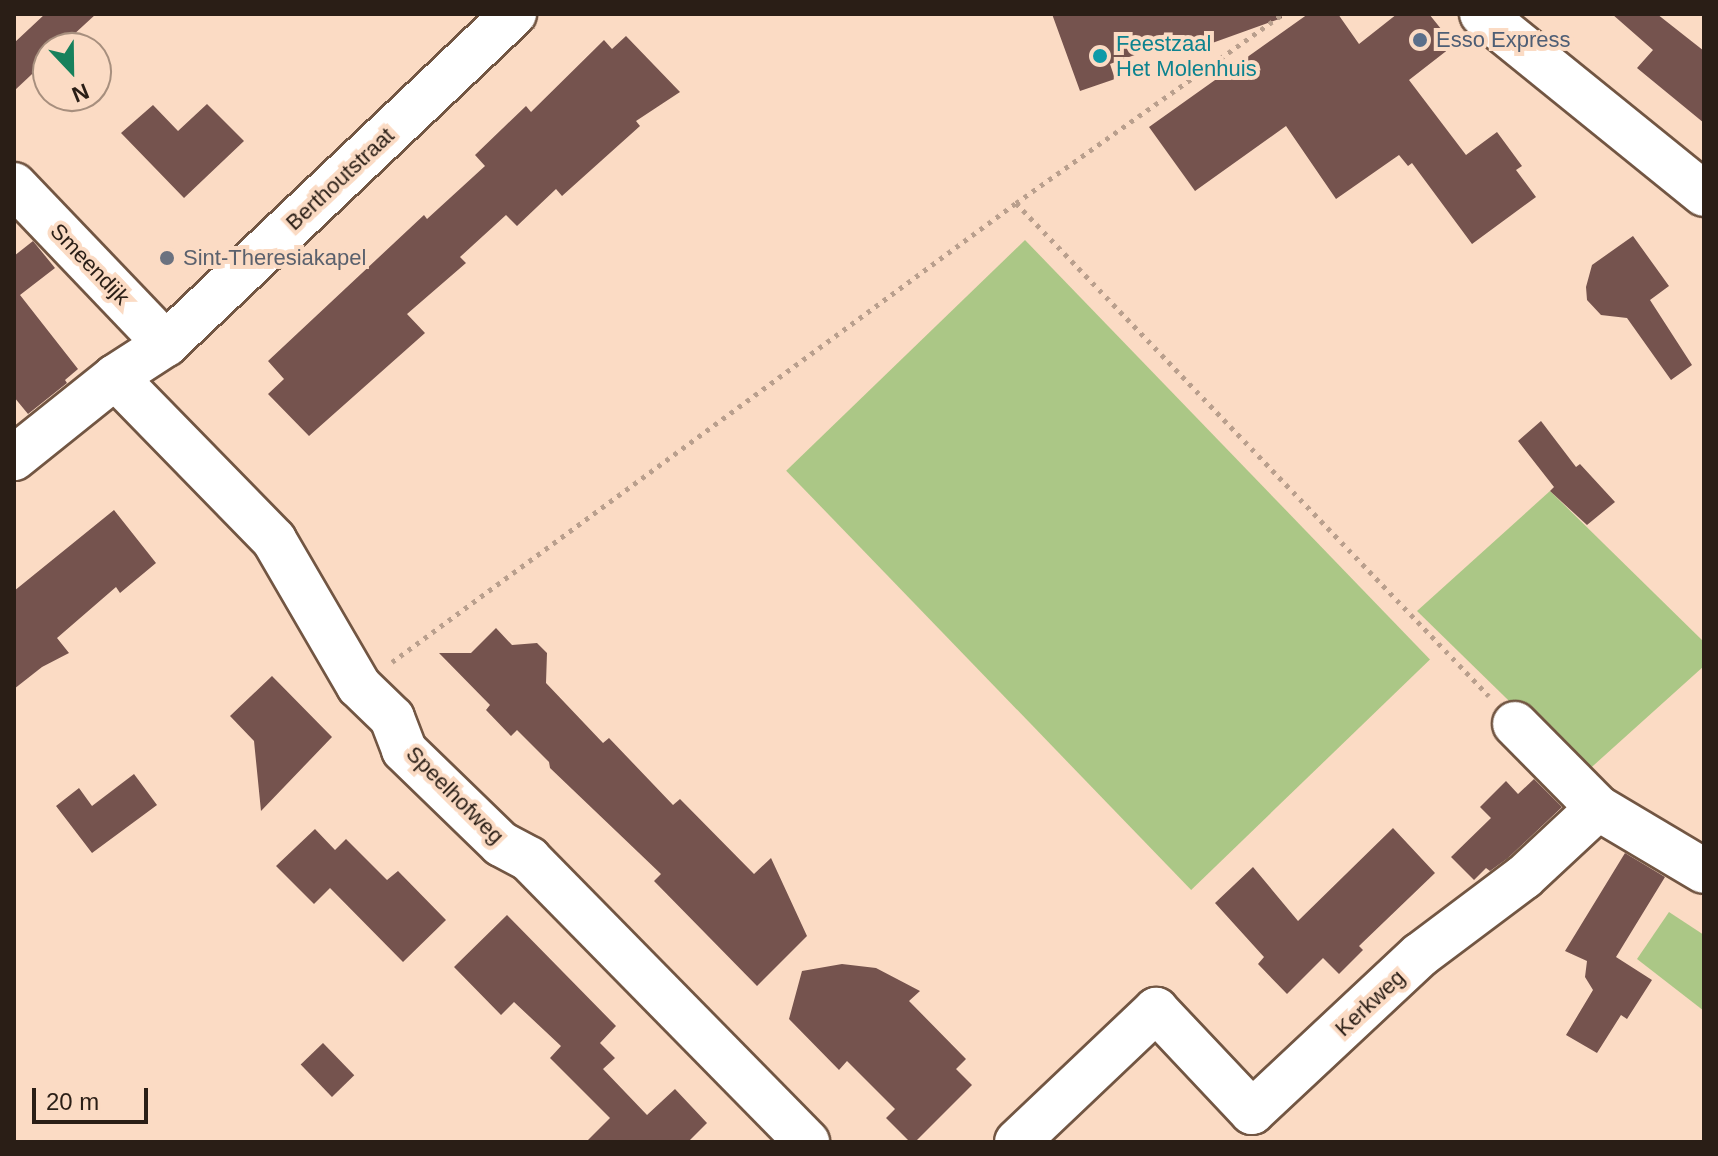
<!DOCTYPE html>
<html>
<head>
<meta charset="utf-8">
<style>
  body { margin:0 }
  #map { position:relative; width:1718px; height:1156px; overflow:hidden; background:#fbdbc4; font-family:Helvetica,sans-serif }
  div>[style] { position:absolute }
  .green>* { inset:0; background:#abc786; transform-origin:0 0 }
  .building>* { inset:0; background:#75534e; transform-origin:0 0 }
  .path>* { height:5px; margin-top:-2.5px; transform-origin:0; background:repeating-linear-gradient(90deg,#b99f8d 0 4px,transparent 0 10px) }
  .roads { filter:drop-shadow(2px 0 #725643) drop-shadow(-2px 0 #725643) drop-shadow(0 2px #725643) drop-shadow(0 -2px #725643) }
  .street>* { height:44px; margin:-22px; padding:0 22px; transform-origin:22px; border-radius:22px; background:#fff }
  .secondary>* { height:44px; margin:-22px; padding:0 22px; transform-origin:22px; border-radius:22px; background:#fff }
  .dots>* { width:22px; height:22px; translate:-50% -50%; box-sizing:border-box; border:4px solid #fbdbc4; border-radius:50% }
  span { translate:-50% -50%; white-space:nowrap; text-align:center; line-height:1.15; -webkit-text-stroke:8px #fbdbc4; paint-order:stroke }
  .service-label { font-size:22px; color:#4e5e75 }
  .left { translate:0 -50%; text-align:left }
  .culture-label { font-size:22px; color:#0d838f }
  .street-label { font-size:22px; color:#2a1e16 }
  .worship-label { font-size:22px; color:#5b616d }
  .frame { position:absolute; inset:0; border:16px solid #2a1e16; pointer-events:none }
  .north { position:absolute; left:32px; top:32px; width:80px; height:80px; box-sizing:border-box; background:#fbdbc4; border:2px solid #a78f7e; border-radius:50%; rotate:158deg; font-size:22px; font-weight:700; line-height:32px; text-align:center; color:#2a1e16 }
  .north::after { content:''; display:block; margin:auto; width:28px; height:36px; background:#17815c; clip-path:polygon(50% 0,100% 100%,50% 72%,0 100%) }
  .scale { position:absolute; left:32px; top:1088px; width:116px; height:36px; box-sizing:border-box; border:4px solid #2a1e16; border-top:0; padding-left:10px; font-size:24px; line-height:28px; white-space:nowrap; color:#2a1e16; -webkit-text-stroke:6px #fbdbc4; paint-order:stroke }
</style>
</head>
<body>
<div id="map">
  <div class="green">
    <div style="left:1025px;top:240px;width:583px;height:332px;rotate:46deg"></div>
    <div style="clip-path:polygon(1550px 491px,1704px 642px,1704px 666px,1584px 774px,1417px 611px)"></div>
    <div style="clip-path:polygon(1669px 912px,1704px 935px,1704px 1011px,1637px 959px)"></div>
  </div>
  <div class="building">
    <div style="clip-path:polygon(45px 14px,96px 14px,59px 48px,48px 48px,48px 59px,14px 91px,14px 43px)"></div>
    <div style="clip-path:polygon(1052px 14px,1281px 14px,1282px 18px,1190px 51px,1184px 37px,1110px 64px,1115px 79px,1080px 91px)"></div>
    <div style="clip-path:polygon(1308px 14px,1338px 14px,1359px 44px,1397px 14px,1429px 14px,1454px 45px,1409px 80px,1466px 155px,1497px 132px,1522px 166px,1516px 170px,1536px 197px,1472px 244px,1412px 163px,1408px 166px,1399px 155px,1336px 199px,1286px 126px,1195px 191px,1149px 127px)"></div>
    <div style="clip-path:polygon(1612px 14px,1657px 14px,1704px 51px,1704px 123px,1637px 68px,1653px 50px)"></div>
    <div style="clip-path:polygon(626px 36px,680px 92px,636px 121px,640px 126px,562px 196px,556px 189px,517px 226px,506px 215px,460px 257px,466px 263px,407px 314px,425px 333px,309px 436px,268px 394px,284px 379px,268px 361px,424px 215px,427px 219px,485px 166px,475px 155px,526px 106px,531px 112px,604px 40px,612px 49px)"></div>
    <div style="clip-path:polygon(207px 104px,244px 141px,184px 198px,121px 133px,153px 105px,178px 131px)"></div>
    <div style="clip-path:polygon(1633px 236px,1669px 286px,1650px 300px,1692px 365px,1671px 380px,1627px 318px,1601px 315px,1587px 300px,1586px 287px,1592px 265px)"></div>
    <div style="clip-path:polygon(33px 241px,55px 268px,20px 295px,78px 369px,65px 380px,67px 383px,28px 414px,14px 397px,14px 256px)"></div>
    <div style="clip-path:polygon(1541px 421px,1576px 467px,1580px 464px,1615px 502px,1587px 525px,1550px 491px,1554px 487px,1518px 441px)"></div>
    <div style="clip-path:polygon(114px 510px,156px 563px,120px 593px,116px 587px,57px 638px,69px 653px,42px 667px,14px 689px,14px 591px)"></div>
    <div style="clip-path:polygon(496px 628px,512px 645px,537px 643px,547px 653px,546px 683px,603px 743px,609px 738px,673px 805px,680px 799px,754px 874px,771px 858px,807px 936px,757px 986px,654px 881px,661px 874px,550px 768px,549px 762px,517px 730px,511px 736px,486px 710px,490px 705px,439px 653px,471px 653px)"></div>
    <div style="clip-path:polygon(272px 676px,332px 737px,261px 811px,254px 741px,230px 716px)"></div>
    <div style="clip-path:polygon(134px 774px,157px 805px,92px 853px,56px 806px,79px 788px,92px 806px)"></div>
    <div style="clip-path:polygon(1534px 779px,1562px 807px,1508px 858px,1490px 871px,1486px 868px,1474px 880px,1451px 857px,1491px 818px,1480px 807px,1506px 781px,1518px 794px)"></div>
    <div style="clip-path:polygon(1393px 828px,1435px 873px,1359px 946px,1363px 950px,1339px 974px,1323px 958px,1287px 994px,1258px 964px,1264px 957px,1215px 903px,1253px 867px,1298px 921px)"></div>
    <div style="clip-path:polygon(315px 829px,335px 850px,346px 839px,387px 880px,398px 871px,446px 920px,403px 962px,330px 888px,314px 904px,276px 866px)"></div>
    <div style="clip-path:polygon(1625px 853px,1665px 877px,1616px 957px,1652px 980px,1627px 1019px,1621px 1015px,1597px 1053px,1566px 1035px,1593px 990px,1585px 977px,1587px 961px,1565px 951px)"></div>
    <div style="clip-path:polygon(507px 915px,616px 1026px,600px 1043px,615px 1058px,603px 1069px,647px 1115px,675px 1089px,707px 1123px,688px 1142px,586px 1142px,610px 1118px,550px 1058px,561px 1046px,514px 1002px,501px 1015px,454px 967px)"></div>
    <div style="clip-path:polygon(842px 964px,876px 968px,920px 991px,909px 1001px,966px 1059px,956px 1069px,972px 1085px,915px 1142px,910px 1142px,886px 1118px,895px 1109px,847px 1061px,839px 1070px,789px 1019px,802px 971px)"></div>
    <div style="left:323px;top:1043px;width:45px;height:31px;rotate:46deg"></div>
  </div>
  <div class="path">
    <div style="left:1016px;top:203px;width:683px;rotate:46.19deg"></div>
    <div style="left:392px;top:662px;width:775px;rotate:-36.34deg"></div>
    <div style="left:1016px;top:203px;width:327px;rotate:-35.3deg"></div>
  </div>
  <div class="roads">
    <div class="street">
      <div style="left:14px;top:185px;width:220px;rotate:46.3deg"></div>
      <div style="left:115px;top:377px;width:228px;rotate:45.7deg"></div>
      <div style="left:274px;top:540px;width:169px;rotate:59.8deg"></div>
      <div style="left:359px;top:686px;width:46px;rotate:44.1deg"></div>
      <div style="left:392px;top:718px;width:34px;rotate:69deg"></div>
      <div style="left:404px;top:750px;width:135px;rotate:44.1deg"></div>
      <div style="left:501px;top:844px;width:32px;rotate:28deg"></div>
      <div style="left:529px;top:859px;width:397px;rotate:45.5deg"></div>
      <div style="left:1515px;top:724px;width:118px;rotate:45.3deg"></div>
      <div style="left:1598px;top:808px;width:123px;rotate:30.7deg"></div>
      <div style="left:1017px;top:1142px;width:192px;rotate:-43.5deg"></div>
      <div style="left:1156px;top:1010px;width:140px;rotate:46.7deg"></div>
      <div style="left:1252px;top:1112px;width:230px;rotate:-43.1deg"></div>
      <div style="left:1420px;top:955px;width:130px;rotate:-36.9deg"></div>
      <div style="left:1524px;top:877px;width:101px;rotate:-43deg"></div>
    </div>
    <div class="secondary">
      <div style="left:1482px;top:14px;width:286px;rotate:39deg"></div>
      <div style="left:14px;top:458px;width:129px;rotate:-38.7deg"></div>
      <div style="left:115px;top:377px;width:61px;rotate:-32.9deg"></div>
      <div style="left:166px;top:344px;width:480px;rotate:-43.5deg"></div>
    </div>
  </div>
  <div class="dots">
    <div style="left:1420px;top:40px;background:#5c6f8a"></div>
    <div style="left:1100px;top:56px;background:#0f9aa8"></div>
    <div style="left:167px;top:258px;background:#6b7280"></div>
  </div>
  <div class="service-label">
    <span class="left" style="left:1436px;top:40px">Esso Express</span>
  </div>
  <div class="culture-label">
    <span class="left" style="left:1116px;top:56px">Feestzaal<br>Het Molenhuis</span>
  </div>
  <div class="street-label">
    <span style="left:340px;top:179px;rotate:-43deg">Berthoutstraat</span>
    <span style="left:90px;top:264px;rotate:46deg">Smeendijk</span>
    <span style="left:455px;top:795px;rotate:45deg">Speelhofweg</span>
    <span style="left:1370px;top:1003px;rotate:-43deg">Kerkweg</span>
  </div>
  <div class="worship-label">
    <span class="left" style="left:183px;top:258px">Sint-Theresiakapel</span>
  </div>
  <div class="frame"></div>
  <div class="north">N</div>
  <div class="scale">20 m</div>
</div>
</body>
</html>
